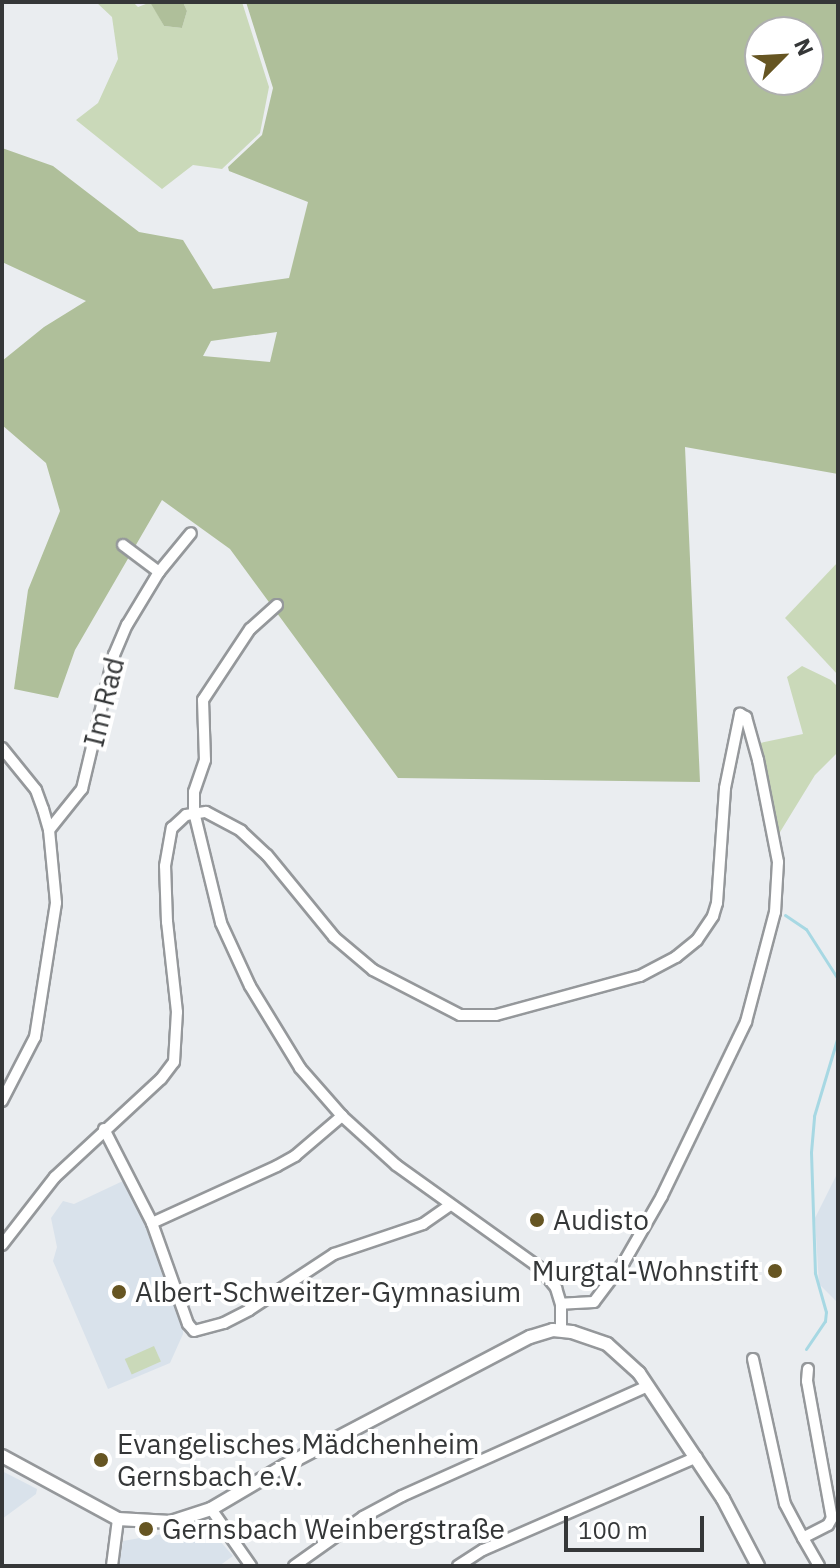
<!DOCTYPE html>
<html>
<head>
<meta charset="utf-8">
<style>
  body { margin:0 }
  #map { position:relative; width:840px; height:1568px; overflow:hidden; background:#eaedf0; font-family:"IBM Plex Sans",sans-serif }
  div>[style] { position:absolute }
  .built>* { inset:0; background:#d9e2eb }
  .green>* { inset:0; background:#cad9b9; transform-origin:0 0 }
  .forest>* { inset:0; background:#afbf9a }
  .stream>* { height:3px; margin:-1.5px; padding:0 1.5px; transform-origin:1.5px; border-radius:1.5px; background:#a7d8e3 }
  .roads { filter:drop-shadow(2px 0 #95989b) drop-shadow(-2px 0 #95989b) drop-shadow(0 2px #95989b) drop-shadow(0 -2px #95989b) }
  .minor>* { height:10px; margin:-5px; padding:0 5px; transform-origin:5px; border-radius:5px; background:#fff }
  .tertiary>* { height:12px; margin:-6px; padding:0 6px; transform-origin:6px; border-radius:6px; background:#fff }
  .dots>* { width:22px; height:22px; translate:-50% -50%; box-sizing:border-box; border:4px solid #fff; border-radius:50% }
  span { translate:-50% -50%; white-space:nowrap; text-align:center; line-height:1.15; -webkit-text-stroke:8px #fff; paint-order:stroke }
  .street-label { font-size:28px; color:#353738 }
  .poi-label { font-size:28px; color:#353738 }
  .left { translate:0 -50%; text-align:left }
  .right { translate:-100% -50%; text-align:right }
  .frame { position:absolute; inset:0; border:4px solid #353738; pointer-events:none }
  .north { position:absolute; left:744px; top:16px; width:80px; height:80px; box-sizing:border-box; background:#fff; border:2px solid #aeafaf; border-radius:50%; rotate:66deg; font-size:22px; font-weight:700; line-height:32px; text-align:center; color:#353738 }
  .north::after { content:''; display:block; margin:auto; width:28px; height:36px; background:#652; clip-path:polygon(50% 0,100% 100%,50% 72%,0 100%) }
  .scale { position:absolute; left:564px; top:1516px; width:140px; height:36px; box-sizing:border-box; border:4px solid #353738; border-top:0; padding-left:10px; font-size:24px; line-height:28px; white-space:nowrap; color:#353738; -webkit-text-stroke:6px #fff; paint-order:stroke }
</style>
</head>
<body>
<div id="map">
  <div class="built">
    <div style="clip-path:polygon(838px 1172px,838px 1303px,819px 1284px,815px 1218px)"></div>
    <div style="clip-path:polygon(125px 1180px,147px 1222px,183px 1322px,183px 1334px,170px 1363px,108px 1389px,53px 1261px,57px 1247px,51px 1218px,63px 1201px,74px 1204px)"></div>
    <div style="clip-path:polygon(2px 1471px,37px 1489px,36px 1494px,2px 1519px)"></div>
    <div style="clip-path:polygon(207px 1526px,233px 1556px,219px 1566px,119px 1566px,123px 1541px)"></div>
  </div>
  <div class="green">
    <div style="clip-path:polygon(96px 2px,133px 2px,138px 7px,151px 2px,164px 26px,182px 28px,187px 11px,183px 2px,242px 2px,269px 87px,260px 133px,222px 169px,193px 165px,162px 189px,76px 120px,98px 103px,118px 59px,112px 17px)"></div>
    <div style="clip-path:polygon(838px 562px,838px 675px,785px 618px)"></div>
    <div style="clip-path:polygon(802px 666px,831px 680px,838px 687px,838px 752px,815px 775px,777px 837px,755px 744px,803px 734px,787px 677px)"></div>
    <div style="left:154px;top:1346px;width:17px;height:32px;rotate:66deg"></div>
  </div>
  <div class="forest">
    <div style="clip-path:polygon(150px 2px,183px 2px,187px 11px,182px 28px,164px 26px)"></div>
    <div style="clip-path:polygon(evenodd,246px 2px,838px 2px,838px 474px,685px 447px,700px 782px,398px 778px,230px 549px,162px 500px,75px 650px,58px 698px,14px 689px,28px 590px,60px 511px,46px 463px,2px 425px,2px 361px,44px 327px,86px 301px,2px 262px,2px 148px,53px 166px,139px 232px,183px 240px,213px 289px,289px 278px,308px 202px,229px 171px,228px 167px,262px 135px,273px 88px,246px 2px,760px 32px,808px 32px,808px 80px,760px 80px,760px 32px,246px 2px,277px 332px,270px 362px,203px 356px,211px 341px,277px 332px)"></div>
  </div>
  <div class="stream">
    <div style="left:785px;top:915px;width:25px;rotate:34deg"></div>
    <div style="left:806px;top:929px;width:59px;rotate:57.4deg"></div>
    <div style="left:806px;top:1349px;width:34px;rotate:-56deg"></div>
    <div style="left:825px;top:1321px;width:9px;rotate:-84deg"></div>
    <div style="left:826px;top:1312px;width:41px;rotate:-105.8deg"></div>
    <div style="left:815px;top:1273px;width:121px;rotate:-91.9deg"></div>
    <div style="left:811px;top:1152px;width:36px;rotate:-85deg"></div>
    <div style="left:814px;top:1116px;width:84px;rotate:-73.3deg"></div>
  </div>
  <div class="roads">
    <div class="minor">
      <div style="left:123px;top:545px;width:45px;rotate:36.9deg"></div>
      <div style="left:277px;top:605px;width:36px;rotate:138deg"></div>
      <div style="left:250px;top:629px;width:85px;rotate:123.5deg"></div>
      <div style="left:203px;top:700px;width:60px;rotate:88.1deg"></div>
      <div style="left:205px;top:760px;width:34px;rotate:109deg"></div>
      <div style="left:194px;top:792px;width:20px;rotate:90deg"></div>
      <div style="left:194px;top:812px;width:114px;rotate:76.3deg"></div>
      <div style="left:221px;top:923px;width:69px;rotate:65.3deg"></div>
      <div style="left:250px;top:986px;width:96px;rotate:58.6deg"></div>
      <div style="left:300px;top:1068px;width:64px;rotate:48.8deg"></div>
      <div style="left:342px;top:1116px;width:73px;rotate:42.2deg"></div>
      <div style="left:396px;top:1165px;width:177px;rotate:35.6deg"></div>
      <div style="left:540px;top:1268px;width:26px;rotate:51deg"></div>
      <div style="left:556px;top:1288px;width:17px;rotate:73deg"></div>
      <div style="left:561px;top:1304px;width:26px;rotate:90deg"></div>
      <div style="left:2px;top:748px;width:54px;rotate:51deg"></div>
      <div style="left:36px;top:790px;width:20px;rotate:70deg"></div>
      <div style="left:43px;top:809px;width:22px;rotate:74deg"></div>
      <div style="left:49px;top:830px;width:73px;rotate:84.5deg"></div>
      <div style="left:56px;top:903px;width:136px;rotate:98.9deg"></div>
      <div style="left:35px;top:1037px;width:72px;rotate:117.3deg"></div>
      <div style="left:49px;top:830px;width:53px;rotate:-51.2deg"></div>
      <div style="left:82px;top:789px;width:138px;rotate:-76.6deg"></div>
      <div style="left:114px;top:655px;width:33px;rotate:-67deg"></div>
      <div style="left:127px;top:625px;width:62px;rotate:-58.9deg"></div>
      <div style="left:159px;top:572px;width:50px;rotate:-50.6deg"></div>
      <div style="left:104px;top:1129px;width:106px;rotate:62.9deg"></div>
      <div style="left:152px;top:1223px;width:107px;rotate:70.4deg"></div>
      <div style="left:188px;top:1324px;width:9px;rotate:49deg"></div>
      <div style="left:194px;top:1331px;width:31px;rotate:-15deg"></div>
      <div style="left:224px;top:1323px;width:28px;rotate:-27deg"></div>
      <div style="left:249px;top:1310px;width:102px;rotate:-33.4deg"></div>
      <div style="left:334px;top:1254px;width:94px;rotate:-18.6deg"></div>
      <div style="left:423px;top:1224px;width:33px;rotate:-35deg"></div>
      <div style="left:152px;top:1223px;width:137px;rotate:-24.5deg"></div>
      <div style="left:277px;top:1166px;width:21px;rotate:-29deg"></div>
      <div style="left:295px;top:1156px;width:62px;rotate:-40.4deg"></div>
      <div style="left:2px;top:1245px;width:86px;rotate:-52.1deg"></div>
      <div style="left:55px;top:1177px;width:144px;rotate:-42.8deg"></div>
      <div style="left:161px;top:1079px;width:21px;rotate:-53deg"></div>
      <div style="left:174px;top:1062px;width:50px;rotate:-86.6deg"></div>
      <div style="left:177px;top:1012px;width:91px;rotate:-96.3deg"></div>
      <div style="left:167px;top:922px;width:56px;rotate:-92deg"></div>
      <div style="left:165px;top:866px;width:39px;rotate:-80deg"></div>
      <div style="left:172px;top:828px;width:19px;rotate:-43deg"></div>
      <div style="left:186px;top:815px;width:20px;rotate:-9deg"></div>
      <div style="left:206px;top:812px;width:40px;rotate:28deg"></div>
      <div style="left:241px;top:831px;width:35px;rotate:43deg"></div>
      <div style="left:267px;top:855px;width:106px;rotate:50.7deg"></div>
      <div style="left:334px;top:937px;width:51px;rotate:40.2deg"></div>
      <div style="left:373px;top:970px;width:98px;rotate:27.3deg"></div>
      <div style="left:460px;top:1015px;width:36px"></div>
      <div style="left:496px;top:1015px;width:149px;rotate:-15.2deg"></div>
      <div style="left:640px;top:976px;width:41px;rotate:-27.8deg"></div>
      <div style="left:676px;top:957px;width:27px;rotate:-39deg"></div>
      <div style="left:697px;top:940px;width:29px;rotate:-56deg"></div>
      <div style="left:713px;top:916px;width:14px;rotate:-73deg"></div>
      <div style="left:717px;top:903px;width:115px;rotate:-86deg"></div>
      <div style="left:725px;top:788px;width:76px;rotate:-78.5deg"></div>
      <div style="left:740px;top:714px;width:7px;rotate:27deg"></div>
      <div style="left:746px;top:717px;width:45px;rotate:74.4deg"></div>
      <div style="left:758px;top:760px;width:104px;rotate:78.9deg"></div>
      <div style="left:778px;top:862px;width:50px;rotate:93.4deg"></div>
      <div style="left:775px;top:912px;width:114px;rotate:104.8deg"></div>
      <div style="left:746px;top:1022px;width:193px;rotate:115.8deg"></div>
      <div style="left:662px;top:1196px;width:76px;rotate:119.9deg"></div>
      <div style="left:624px;top:1262px;width:50px;rotate:126.9deg"></div>
      <div style="left:594px;top:1302px;width:33px;rotate:177deg"></div>
      <div style="left:753px;top:1359px;width:148px;rotate:77.6deg"></div>
      <div style="left:785px;top:1504px;width:38px;rotate:62deg"></div>
      <div style="left:808px;top:1369px;width:12px;rotate:95deg"></div>
      <div style="left:807px;top:1381px;width:139px;rotate:79.7deg"></div>
      <div style="left:832px;top:1518px;width:8px;rotate:120deg"></div>
      <div style="left:828px;top:1525px;width:28px;rotate:153deg"></div>
      <div style="left:803px;top:1538px;width:32px;rotate:60deg"></div>
      <div style="left:211px;top:1509px;width:70px;rotate:54.9deg"></div>
      <div style="left:112px;top:1566px;width:47px;rotate:-82.7deg"></div>
      <div style="left:294px;top:1566px;width:85px;rotate:-35.4deg"></div>
      <div style="left:363px;top:1517px;width:44px;rotate:-28.3deg"></div>
      <div style="left:402px;top:1496px;width:269px;rotate:-24.1deg"></div>
      <div style="left:458px;top:1566px;width:30px;rotate:-33deg"></div>
      <div style="left:483px;top:1550px;width:233px;rotate:-23.5deg"></div>
    </div>
    <div class="tertiary">
      <div style="left:2px;top:1456px;width:132px;rotate:28.5deg"></div>
      <div style="left:118px;top:1519px;width:53px;rotate:3.2deg"></div>
      <div style="left:171px;top:1522px;width:42px;rotate:-18deg"></div>
      <div style="left:211px;top:1509px;width:85px;rotate:-30.5deg"></div>
      <div style="left:284px;top:1466px;width:278px;rotate:-27.7deg"></div>
      <div style="left:530px;top:1337px;width:24px;rotate:-17deg"></div>
      <div style="left:553px;top:1330px;width:19px;rotate:6deg"></div>
      <div style="left:572px;top:1332px;width:37px;rotate:19deg"></div>
      <div style="left:607px;top:1344px;width:43px;rotate:42.2deg"></div>
      <div style="left:639px;top:1373px;width:151px;rotate:56.3deg"></div>
      <div style="left:723px;top:1499px;width:76px;rotate:62.4deg"></div>
    </div>
  </div>
  <div class="dots">
    <div style="left:537px;top:1220px;background:#652"></div>
    <div style="left:775px;top:1271px;background:#652"></div>
    <div style="left:119px;top:1292px;background:#652"></div>
    <div style="left:101px;top:1460px;background:#652"></div>
    <div style="left:146px;top:1529px;background:#652"></div>
  </div>
  <div class="street-label">
    <span style="left:104px;top:702px;rotate:-76deg">Im Rad</span>
  </div>
  <div class="poi-label">
    <span class="left" style="left:553px;top:1220px">Audisto</span>
    <span class="right" style="left:759px;top:1271px">Murgtal-Wohnstift</span>
    <span class="left" style="left:135px;top:1292px">Albert-Schweitzer-Gymnasium</span>
    <span class="left" style="left:117px;top:1460px">Evangelisches Mädchenheim<br>Gernsbach e.V.</span>
    <span class="left" style="left:162px;top:1529px">Gernsbach Weinbergstraße</span>
  </div>
  <div class="frame"></div>
  <div class="north">N</div>
  <div class="scale">100 m</div>
</div>
</body>
</html>
